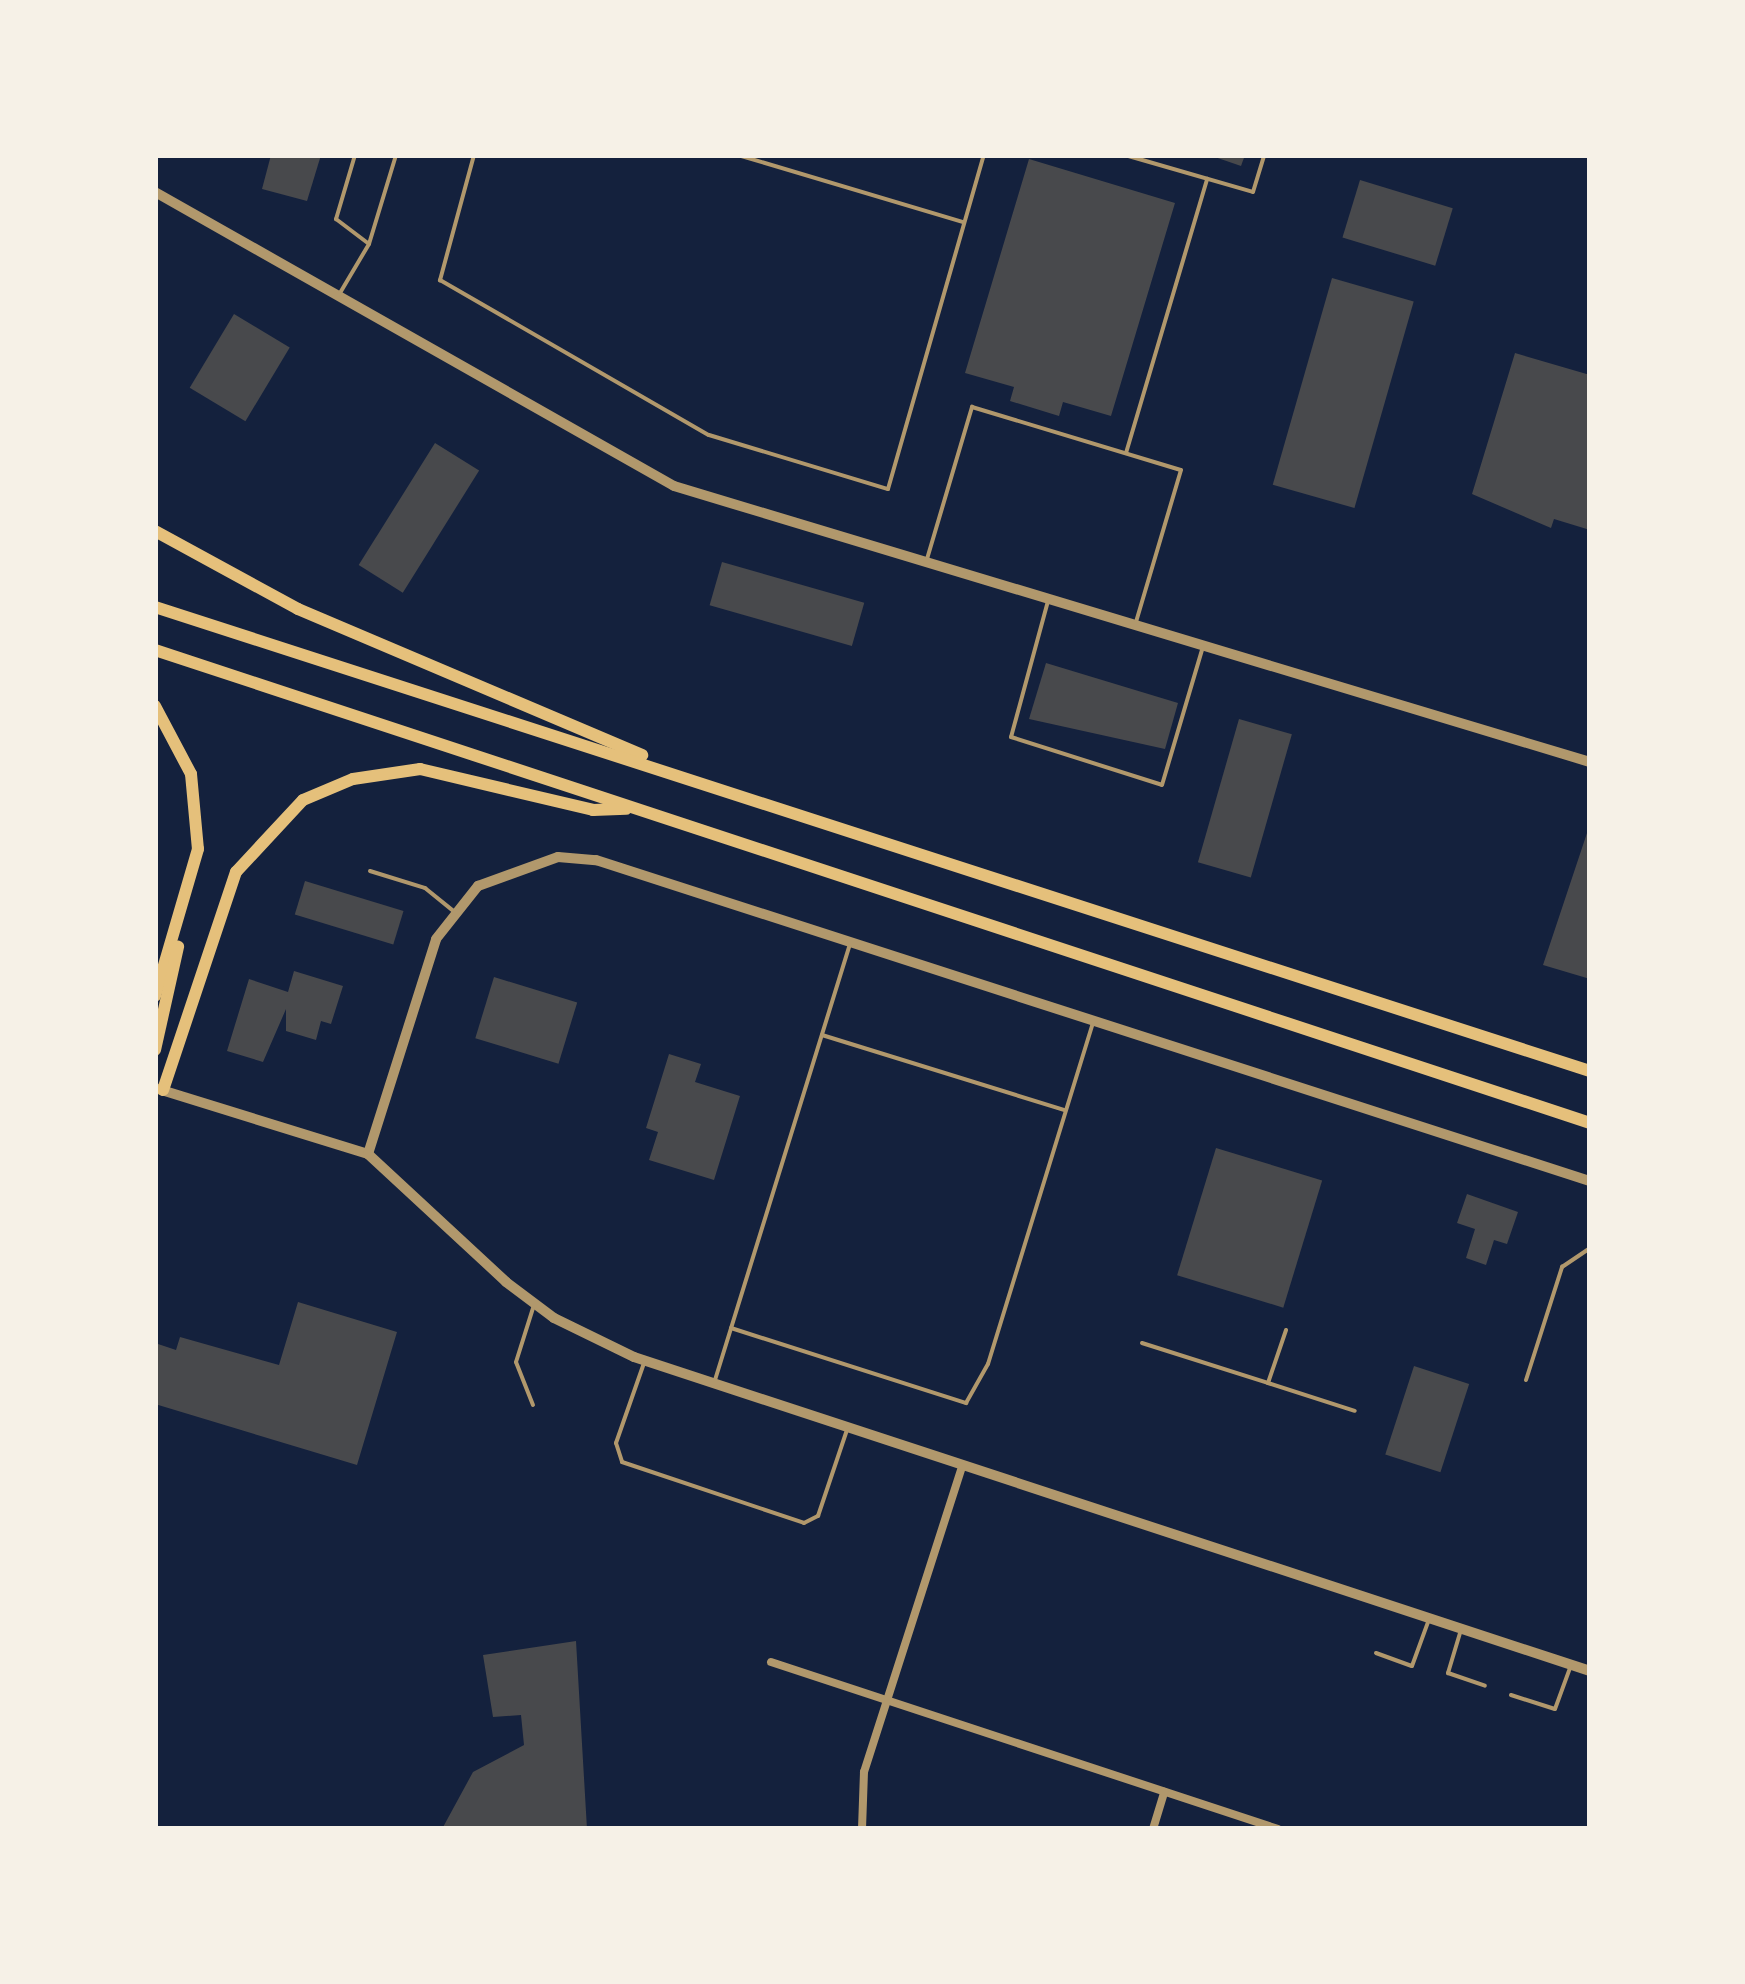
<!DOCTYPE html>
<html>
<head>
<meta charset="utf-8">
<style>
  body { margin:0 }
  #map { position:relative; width:1745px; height:1984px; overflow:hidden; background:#14213d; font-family:"Work Sans",sans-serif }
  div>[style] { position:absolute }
  .building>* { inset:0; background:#48494c; transform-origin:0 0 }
  .service>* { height:4px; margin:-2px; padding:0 2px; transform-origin:2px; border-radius:2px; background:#b1986c }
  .minor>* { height:8px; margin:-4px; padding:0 4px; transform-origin:4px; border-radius:4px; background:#b1986c }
  .tertiary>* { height:10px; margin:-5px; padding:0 5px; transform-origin:5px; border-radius:5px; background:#b1986c }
  .trunk>* { height:12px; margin:-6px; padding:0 6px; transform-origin:6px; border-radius:6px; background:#e5c07b }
  span { translate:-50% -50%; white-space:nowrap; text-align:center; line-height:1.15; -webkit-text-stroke:9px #f6f1e7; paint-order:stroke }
  .frame { position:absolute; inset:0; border:158px solid #f6f1e7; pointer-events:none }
</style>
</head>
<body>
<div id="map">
  <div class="building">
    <div style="clip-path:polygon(271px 155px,321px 155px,307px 201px,262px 189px)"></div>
    <div style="clip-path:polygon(1209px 155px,1245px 155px,1241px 166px)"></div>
    <div style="clip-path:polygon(1029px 159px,1175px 203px,1111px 416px,1063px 402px,1059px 416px,1010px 401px,1014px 387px,965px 373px)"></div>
    <div style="left:1360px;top:180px;width:97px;height:60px;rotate:17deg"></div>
    <div style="left:1332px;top:278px;width:85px;height:215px;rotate:16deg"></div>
    <div style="left:234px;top:314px;width:65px;height:86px;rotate:31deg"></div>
    <div style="clip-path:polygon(1515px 353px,1590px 375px,1590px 530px,1554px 519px,1551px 528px,1472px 494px)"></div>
    <div style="left:435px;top:443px;width:52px;height:144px;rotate:32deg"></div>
    <div style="left:722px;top:562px;width:148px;height:45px;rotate:16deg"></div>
    <div style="clip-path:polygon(1046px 663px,1178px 703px,1165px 749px,1029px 719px)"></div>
    <div style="left:1239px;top:719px;width:55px;height:149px;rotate:16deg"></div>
    <div style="clip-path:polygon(1590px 824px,1590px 979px,1543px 965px)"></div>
    <div style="left:305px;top:881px;width:103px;height:35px;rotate:17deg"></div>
    <div style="clip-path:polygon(294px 971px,343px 986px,331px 1024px,321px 1021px,316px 1040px,286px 1031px,286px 1009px,263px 1062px,227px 1051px,249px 979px,288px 992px)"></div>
    <div style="left:494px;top:977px;width:87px;height:64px;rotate:17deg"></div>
    <div style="clip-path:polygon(669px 1054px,701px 1064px,695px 1082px,740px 1096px,714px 1180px,649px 1160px,658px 1132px,646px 1128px)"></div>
    <div style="left:1216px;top:1148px;width:111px;height:133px;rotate:17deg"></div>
    <div style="clip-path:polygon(1467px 1194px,1518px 1212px,1507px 1244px,1494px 1240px,1486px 1265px,1466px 1258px,1475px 1229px,1457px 1223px)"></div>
    <div style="clip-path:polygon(298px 1302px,397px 1332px,357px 1465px,155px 1404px,155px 1343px,176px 1350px,180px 1337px,279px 1365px)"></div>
    <div style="left:1414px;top:1366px;width:58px;height:93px;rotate:18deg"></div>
    <div style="clip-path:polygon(576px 1641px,587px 1829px,442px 1829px,473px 1772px,524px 1745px,521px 1715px,493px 1717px,483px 1655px)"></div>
  </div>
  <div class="service">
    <div style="left:355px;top:155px;width:67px;rotate:106.5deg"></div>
    <div style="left:336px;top:219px;width:41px;rotate:37.1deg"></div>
    <div style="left:474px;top:155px;width:130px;rotate:105.2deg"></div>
    <div style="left:440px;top:280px;width:310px;rotate:30deg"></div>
    <div style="left:709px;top:435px;width:187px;rotate:16.8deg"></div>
    <div style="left:888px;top:489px;width:348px;rotate:-74deg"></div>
    <div style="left:738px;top:155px;width:235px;rotate:16.6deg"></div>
    <div style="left:1125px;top:155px;width:133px;rotate:16.1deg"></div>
    <div style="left:1253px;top:192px;width:39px;rotate:-73deg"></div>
    <div style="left:340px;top:293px;width:57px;rotate:-59.4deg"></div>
    <div style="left:369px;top:244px;width:93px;rotate:-73.1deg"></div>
    <div style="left:1126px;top:453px;width:286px;rotate:-73.5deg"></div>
    <div style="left:927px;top:559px;width:159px;rotate:-73.5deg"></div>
    <div style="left:972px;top:407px;width:218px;rotate:16.8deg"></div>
    <div style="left:1181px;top:470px;width:159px;rotate:106.5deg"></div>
    <div style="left:1048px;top:601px;width:141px;rotate:105.2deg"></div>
    <div style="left:1011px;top:737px;width:158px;rotate:17.6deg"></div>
    <div style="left:1162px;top:785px;width:144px;rotate:-73.5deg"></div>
    <div style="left:370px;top:871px;width:58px;rotate:17.2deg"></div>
    <div style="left:425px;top:888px;width:36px;rotate:39deg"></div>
    <div style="left:822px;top:1035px;width:254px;rotate:17.2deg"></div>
    <div style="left:731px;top:1328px;width:247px;rotate:17.7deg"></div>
    <div style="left:966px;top:1403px;width:45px;rotate:-60.6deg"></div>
    <div style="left:988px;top:1364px;width:357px;rotate:-72.9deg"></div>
    <div style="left:1142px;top:1343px;width:132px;rotate:17.6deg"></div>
    <div style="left:1268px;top:1383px;width:56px;rotate:-71.2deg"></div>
    <div style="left:644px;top:1363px;width:85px;rotate:109.3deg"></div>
    <div style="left:616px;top:1443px;width:20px;rotate:72deg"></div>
    <div style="left:622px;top:1462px;width:192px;rotate:18.5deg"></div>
    <div style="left:804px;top:1523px;width:16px;rotate:-27deg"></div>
    <div style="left:818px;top:1516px;width:91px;rotate:-71.4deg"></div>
    <div style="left:715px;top:1380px;width:455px;rotate:-72.8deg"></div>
    <div style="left:1526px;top:1380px;width:119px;rotate:-72.3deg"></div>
    <div style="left:1562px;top:1267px;width:34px;rotate:-34deg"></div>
    <div style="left:1268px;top:1383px;width:91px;rotate:17.8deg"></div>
    <div style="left:533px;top:1405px;width:46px;rotate:-111.6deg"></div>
    <div style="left:516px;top:1362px;width:57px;rotate:-72.5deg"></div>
    <div style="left:1460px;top:1633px;width:42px;rotate:106.7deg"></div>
    <div style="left:1448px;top:1673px;width:39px;rotate:19deg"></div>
    <div style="left:1376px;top:1653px;width:38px;rotate:20deg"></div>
    <div style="left:1412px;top:1666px;width:47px;rotate:-70deg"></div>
    <div style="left:1511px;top:1695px;width:46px;rotate:17.7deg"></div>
    <div style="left:1555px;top:1709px;width:44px;rotate:-69.9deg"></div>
    <div style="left:1590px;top:1704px;width:18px;rotate:90deg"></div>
  </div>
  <div class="minor">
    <div style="left:771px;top:1662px;width:534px;rotate:18.23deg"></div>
    <div style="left:862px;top:1829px;width:57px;rotate:-88deg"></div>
    <div style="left:864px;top:1772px;width:318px;rotate:-72.2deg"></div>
    <div style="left:1153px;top:1829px;width:39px;rotate:-73deg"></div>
  </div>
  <div class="tertiary">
    <div style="left:155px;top:192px;width:596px;rotate:29.53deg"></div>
    <div style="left:674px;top:486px;width:957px;rotate:16.77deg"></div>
    <div style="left:155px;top:1088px;width:223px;rotate:17.2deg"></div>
    <div style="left:368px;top:1154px;width:188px;rotate:42.8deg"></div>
    <div style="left:506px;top:1282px;width:60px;rotate:36.9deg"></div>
    <div style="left:554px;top:1318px;width:89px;rotate:26deg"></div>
    <div style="left:634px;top:1357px;width:1006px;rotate:18.18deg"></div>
    <div style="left:368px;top:1154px;width:225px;rotate:-72.4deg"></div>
    <div style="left:436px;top:939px;width:68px;rotate:-51.6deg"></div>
    <div style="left:478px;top:886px;width:85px;rotate:-19.9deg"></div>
    <div style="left:558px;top:857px;width:38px;rotate:5deg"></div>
    <div style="left:596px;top:860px;width:1045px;rotate:17.9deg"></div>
  </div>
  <div class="trunk">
    <div style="left:155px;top:531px;width:163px;rotate:28.6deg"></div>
    <div style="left:298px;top:609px;width:374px;rotate:23deg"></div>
    <div style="left:155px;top:607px;width:1508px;rotate:17.92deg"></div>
    <div style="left:155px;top:650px;width:1511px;rotate:18.24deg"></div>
    <div style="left:155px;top:706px;width:77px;rotate:62.1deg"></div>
    <div style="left:191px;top:774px;width:75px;rotate:84.7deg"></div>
    <div style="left:198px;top:849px;width:153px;rotate:106.3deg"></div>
    <div style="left:155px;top:1050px;width:106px;rotate:-77.4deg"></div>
    <div style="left:163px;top:1090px;width:230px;rotate:-71.5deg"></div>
    <div style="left:236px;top:872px;width:98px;rotate:-47.1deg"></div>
    <div style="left:303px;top:800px;width:54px;rotate:-22.8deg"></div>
    <div style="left:353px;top:779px;width:68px;rotate:-8.5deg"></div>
    <div style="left:420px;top:769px;width:178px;rotate:13.3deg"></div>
    <div style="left:593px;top:810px;width:33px;rotate:-2deg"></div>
  </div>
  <div class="frame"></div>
</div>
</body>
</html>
